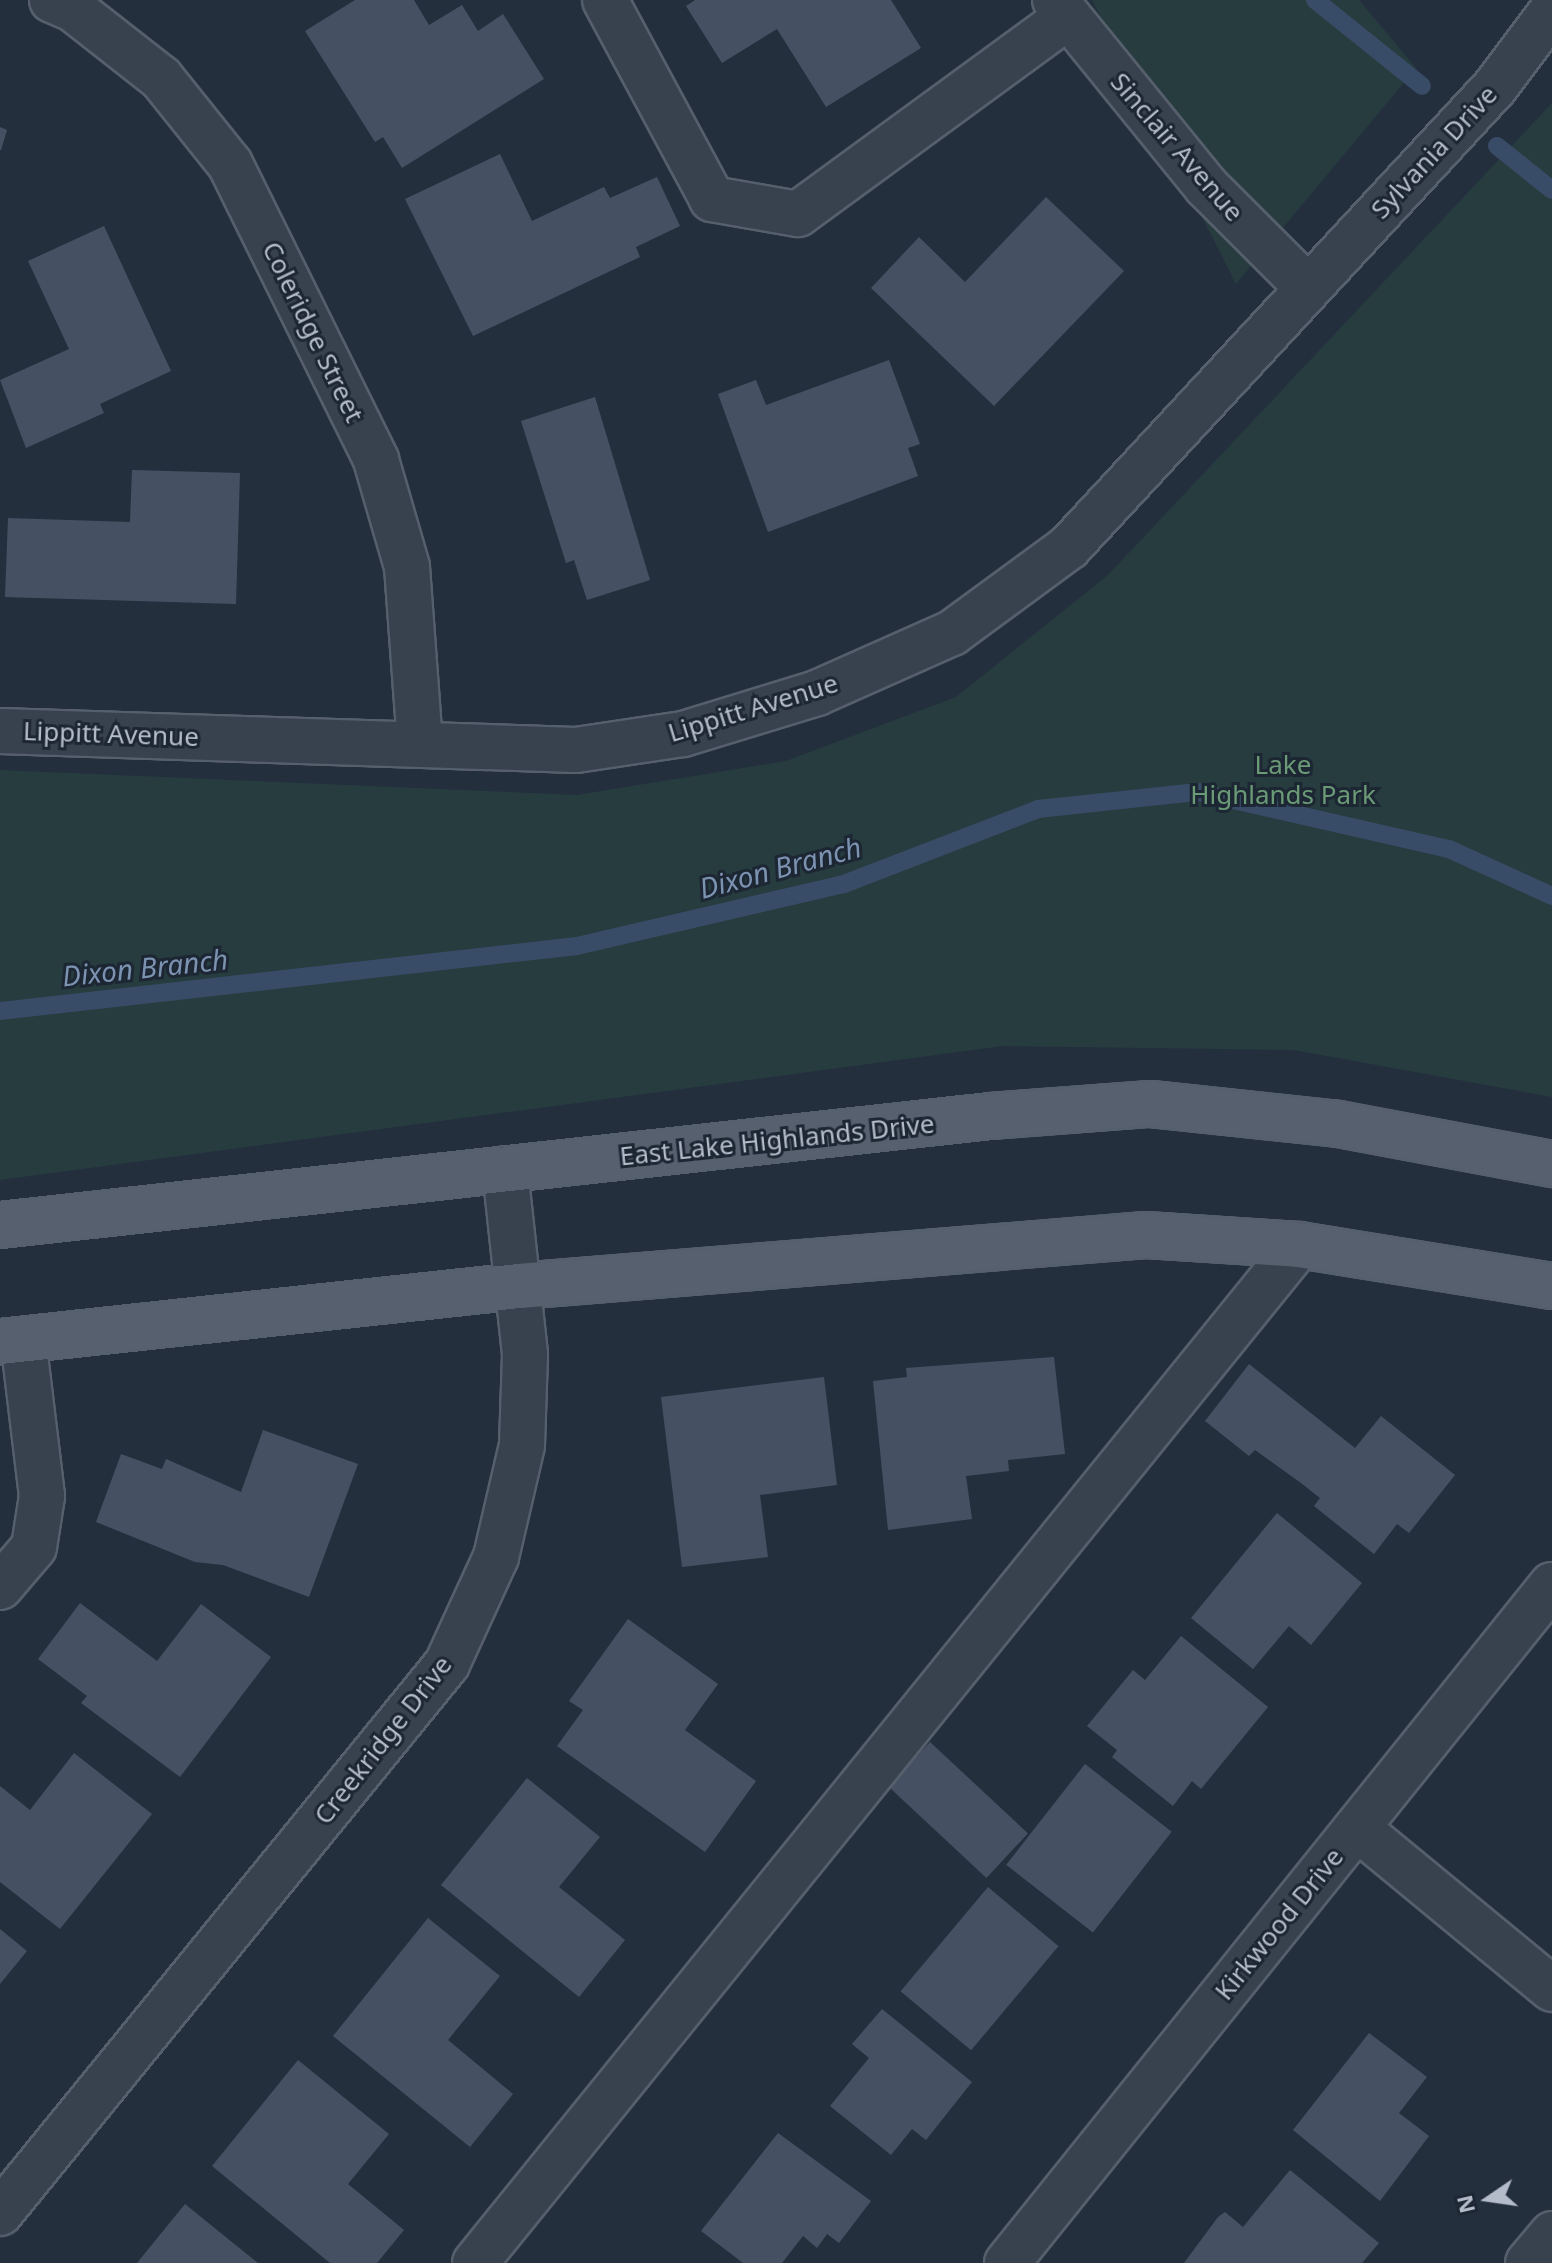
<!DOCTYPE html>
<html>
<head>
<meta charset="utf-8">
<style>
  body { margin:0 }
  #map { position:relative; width:1552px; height:2263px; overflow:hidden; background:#242f3e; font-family:"Noto Sans",sans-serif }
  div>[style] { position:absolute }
  .green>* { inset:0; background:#263c3f }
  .stream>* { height:18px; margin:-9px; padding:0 9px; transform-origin:9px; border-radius:9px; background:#394c67 }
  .building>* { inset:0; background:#455162; transform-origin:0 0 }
  .roads { filter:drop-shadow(2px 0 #565f6c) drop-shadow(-2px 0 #565f6c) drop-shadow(0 2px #565f6c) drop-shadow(0 -2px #565f6c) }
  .minor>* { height:44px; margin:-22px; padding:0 22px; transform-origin:22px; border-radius:22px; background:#38414e }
  .major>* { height:44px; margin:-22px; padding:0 22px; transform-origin:22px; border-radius:22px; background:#56606e }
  span { translate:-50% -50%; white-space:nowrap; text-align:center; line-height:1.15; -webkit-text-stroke:6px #1d2633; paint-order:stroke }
  .street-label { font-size:26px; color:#b4bcc9 }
  .park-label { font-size:26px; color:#6b9a76 }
  .water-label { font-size:28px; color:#7c92b1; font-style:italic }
  .north { position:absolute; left:1448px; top:2159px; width:80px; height:80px; -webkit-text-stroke:6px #1d2633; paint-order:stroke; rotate:257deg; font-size:22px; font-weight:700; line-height:32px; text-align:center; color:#b4bcc9 }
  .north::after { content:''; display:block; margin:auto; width:28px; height:36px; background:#b4bcc9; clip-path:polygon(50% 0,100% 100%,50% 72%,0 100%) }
</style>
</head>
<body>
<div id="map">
  <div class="green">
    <div style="clip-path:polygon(1092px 0,1359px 0,1416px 68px,1236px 284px)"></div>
    <div style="clip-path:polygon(1552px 103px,1552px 1097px,1294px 1050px,1003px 1046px,0 1180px,0 770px,577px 795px,786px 761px,956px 697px,1108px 575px)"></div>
  </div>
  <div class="stream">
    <div style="left:1315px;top:0;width:137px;rotate:38.8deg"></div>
    <div style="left:1497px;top:146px;width:70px;rotate:38.7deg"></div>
    <div style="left:0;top:1011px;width:581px;rotate:-6.43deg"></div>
    <div style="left:577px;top:946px;width:274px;rotate:-13.1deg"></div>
    <div style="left:844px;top:884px;width:208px;rotate:-21.1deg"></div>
    <div style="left:1038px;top:809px;width:161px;rotate:-6.1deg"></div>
    <div style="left:1198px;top:792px;width:257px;rotate:12.8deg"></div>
    <div style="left:1449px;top:849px;width:113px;rotate:24.5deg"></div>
  </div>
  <div class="building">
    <div style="clip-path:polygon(355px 0,414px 0,429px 25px,462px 5px,478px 31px,503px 14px,544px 79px,402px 168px,383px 137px,375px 142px,305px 31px)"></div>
    <div style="clip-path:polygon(695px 0,891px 0,921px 48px,826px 107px,777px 29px,722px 63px,686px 6px)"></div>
    <div style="clip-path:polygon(0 127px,7px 130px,1px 150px,0 150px)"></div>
    <div style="clip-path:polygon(500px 154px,532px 221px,604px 187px,610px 198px,657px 177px,680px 226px,636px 247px,640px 257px,473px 336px,405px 199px)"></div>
    <div style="clip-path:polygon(1046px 197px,1124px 271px,994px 406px,871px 288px,919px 237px,965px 282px)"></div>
    <div style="clip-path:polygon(104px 226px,171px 371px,100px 404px,104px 413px,26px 448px,0 380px,69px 349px,28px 261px)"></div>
    <div style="clip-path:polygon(889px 360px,920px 444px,908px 448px,918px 476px,768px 532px,718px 394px,756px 380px,766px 405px)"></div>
    <div style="clip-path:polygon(595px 397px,650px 580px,587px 600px,574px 560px,566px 563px,521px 421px)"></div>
    <div style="clip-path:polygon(132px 470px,240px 473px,236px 604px,5px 597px,8px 518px,130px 522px)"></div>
    <div style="clip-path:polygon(1054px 1357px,1065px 1454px,1008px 1460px,1009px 1471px,966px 1476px,972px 1519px,888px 1530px,873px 1381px,907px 1377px,906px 1368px)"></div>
    <div style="clip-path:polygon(1249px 1364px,1355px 1448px,1381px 1416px,1455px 1475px,1409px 1533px,1397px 1524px,1374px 1554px,1314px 1506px,1320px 1498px,1301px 1483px,1255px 1450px,1249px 1456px,1205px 1421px)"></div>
    <div style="clip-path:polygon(824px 1377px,837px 1485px,760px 1495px,768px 1557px,682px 1567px,661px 1397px)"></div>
    <div style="clip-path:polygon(263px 1430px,358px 1464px,309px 1597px,223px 1565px,195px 1562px,96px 1522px,121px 1454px,162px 1469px,166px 1459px,241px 1492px)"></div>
    <div style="clip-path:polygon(1277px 1513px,1362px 1583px,1311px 1645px,1289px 1626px,1253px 1669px,1191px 1618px)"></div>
    <div style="clip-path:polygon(80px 1603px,157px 1661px,201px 1604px,271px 1657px,180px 1777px,81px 1703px,87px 1696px,38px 1659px)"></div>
    <div style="clip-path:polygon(628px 1619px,718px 1684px,685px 1730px,756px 1781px,705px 1852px,557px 1746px,583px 1710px,569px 1701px)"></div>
    <div style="clip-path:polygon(1181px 1636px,1268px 1707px,1201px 1789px,1192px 1781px,1173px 1806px,1112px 1757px,1117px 1750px,1087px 1726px,1133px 1670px,1145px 1680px)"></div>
    <div style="left:930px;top:1742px;width:134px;height:61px;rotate:43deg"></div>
    <div style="clip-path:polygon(74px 1753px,152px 1814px,60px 1929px,0 1882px,0 1786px,30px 1810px)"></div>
    <div style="left:1085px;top:1764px;width:110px;height:128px;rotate:38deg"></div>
    <div style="clip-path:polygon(527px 1778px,600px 1837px,559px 1887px,625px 1940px,579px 1997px,441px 1885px)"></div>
    <div style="left:988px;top:1887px;width:92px;height:136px;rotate:40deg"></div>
    <div style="clip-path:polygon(428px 1918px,500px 1976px,448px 2040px,513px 2094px,470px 2147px,333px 2036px)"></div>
    <div style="clip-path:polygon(0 1929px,27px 1951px,0 1984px)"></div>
    <div style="clip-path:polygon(882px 2009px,972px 2082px,926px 2140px,912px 2129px,891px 2155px,830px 2106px,869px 2058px,852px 2044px)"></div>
    <div style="clip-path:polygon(1369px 2033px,1427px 2077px,1399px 2113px,1429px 2136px,1380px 2201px,1293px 2130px)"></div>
    <div style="clip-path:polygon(298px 2060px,389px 2134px,348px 2184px,404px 2230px,377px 2263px,330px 2263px,212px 2166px)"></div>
    <div style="clip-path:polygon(778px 2133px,871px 2201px,839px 2243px,827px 2234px,817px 2248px,803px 2236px,782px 2263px,743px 2263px,701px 2231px)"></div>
    <div style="clip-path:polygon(1290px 2170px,1379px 2243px,1362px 2263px,1184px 2263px,1218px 2217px,1225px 2212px,1243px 2227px)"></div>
    <div style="clip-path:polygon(185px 2204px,258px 2263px,137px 2263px)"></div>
  </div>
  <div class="roads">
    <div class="minor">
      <div style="left:52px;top:0;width:23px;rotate:23deg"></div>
      <div style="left:73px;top:9px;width:112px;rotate:38.1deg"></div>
      <div style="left:161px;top:78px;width:110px;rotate:51.3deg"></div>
      <div style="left:230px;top:164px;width:330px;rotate:63.7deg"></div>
      <div style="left:376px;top:460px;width:111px;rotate:73.8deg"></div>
      <div style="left:407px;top:567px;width:177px;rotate:85.8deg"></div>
      <div style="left:605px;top:0;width:226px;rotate:61.7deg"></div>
      <div style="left:712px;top:199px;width:87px;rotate:9.9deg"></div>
      <div style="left:798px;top:214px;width:332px;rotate:-36.2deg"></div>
      <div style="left:1055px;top:0;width:240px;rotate:50.9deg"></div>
      <div style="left:1206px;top:186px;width:144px;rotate:45deg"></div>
      <div style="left:0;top:731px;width:576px;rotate:1.89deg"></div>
      <div style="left:576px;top:750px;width:108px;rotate:-8.5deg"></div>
      <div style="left:683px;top:734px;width:140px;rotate:-17deg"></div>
      <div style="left:817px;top:693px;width:148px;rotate:-24deg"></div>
      <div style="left:952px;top:633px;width:145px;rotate:-36.3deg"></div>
      <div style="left:1069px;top:547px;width:627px;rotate:-47.2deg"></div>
      <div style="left:1495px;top:87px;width:95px;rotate:-53.1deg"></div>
      <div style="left:0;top:1587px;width:52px;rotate:-49.6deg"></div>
      <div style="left:34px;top:1547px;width:52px;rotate:-81.1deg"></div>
      <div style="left:42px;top:1496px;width:157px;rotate:-96.9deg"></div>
      <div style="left:1357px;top:1828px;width:253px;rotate:39.5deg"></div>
      <div style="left:0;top:2213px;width:708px;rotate:-50.85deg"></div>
      <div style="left:447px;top:1664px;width:118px;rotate:-65.4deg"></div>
      <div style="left:496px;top:1557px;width:115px;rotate:-76.9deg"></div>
      <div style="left:522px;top:1445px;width:91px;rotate:-88.1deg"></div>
      <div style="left:525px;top:1354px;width:186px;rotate:-96.2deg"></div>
      <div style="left:475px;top:2263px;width:1310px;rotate:-51.01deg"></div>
      <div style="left:1007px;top:2263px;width:870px;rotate:-51.21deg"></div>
      <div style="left:1528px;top:2263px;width:38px;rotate:-50deg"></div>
    </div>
    <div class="major">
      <div style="left:0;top:1225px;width:996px;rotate:-6.28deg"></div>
      <div style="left:990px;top:1116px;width:161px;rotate:-4.3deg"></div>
      <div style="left:1151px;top:1104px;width:188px;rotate:6.1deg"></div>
      <div style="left:1338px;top:1124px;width:218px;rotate:10.6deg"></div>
      <div style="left:0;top:1342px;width:522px;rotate:-6.16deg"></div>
      <div style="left:519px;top:1286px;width:629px;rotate:-4.65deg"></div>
      <div style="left:1146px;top:1235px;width:153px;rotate:3.7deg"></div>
      <div style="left:1299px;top:1245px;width:256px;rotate:9.2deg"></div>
    </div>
  </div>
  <div class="street-label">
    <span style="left:1177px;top:147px;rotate:49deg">Sinclair Avenue</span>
    <span style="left:1434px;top:152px;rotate:-47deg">Sylvania Drive</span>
    <span style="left:313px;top:332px;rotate:64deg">Coleridge Street</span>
    <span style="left:753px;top:708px;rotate:-17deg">Lippitt Avenue</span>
    <span style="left:111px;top:734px;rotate:2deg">Lippitt Avenue</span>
    <span style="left:777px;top:1140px;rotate:-6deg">East Lake Highlands Drive</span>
    <span style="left:383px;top:1740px;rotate:-52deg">Creekridge Drive</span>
    <span style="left:1279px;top:1924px;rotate:-51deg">Kirkwood Drive</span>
  </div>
  <div class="park-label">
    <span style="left:1283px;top:780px">Lake<br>Highlands Park</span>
  </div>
  <div class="water-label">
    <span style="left:780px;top:867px;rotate:-15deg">Dixon Branch</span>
    <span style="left:145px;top:967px;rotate:-6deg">Dixon Branch</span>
  </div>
  <div class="north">N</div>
</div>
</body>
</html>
